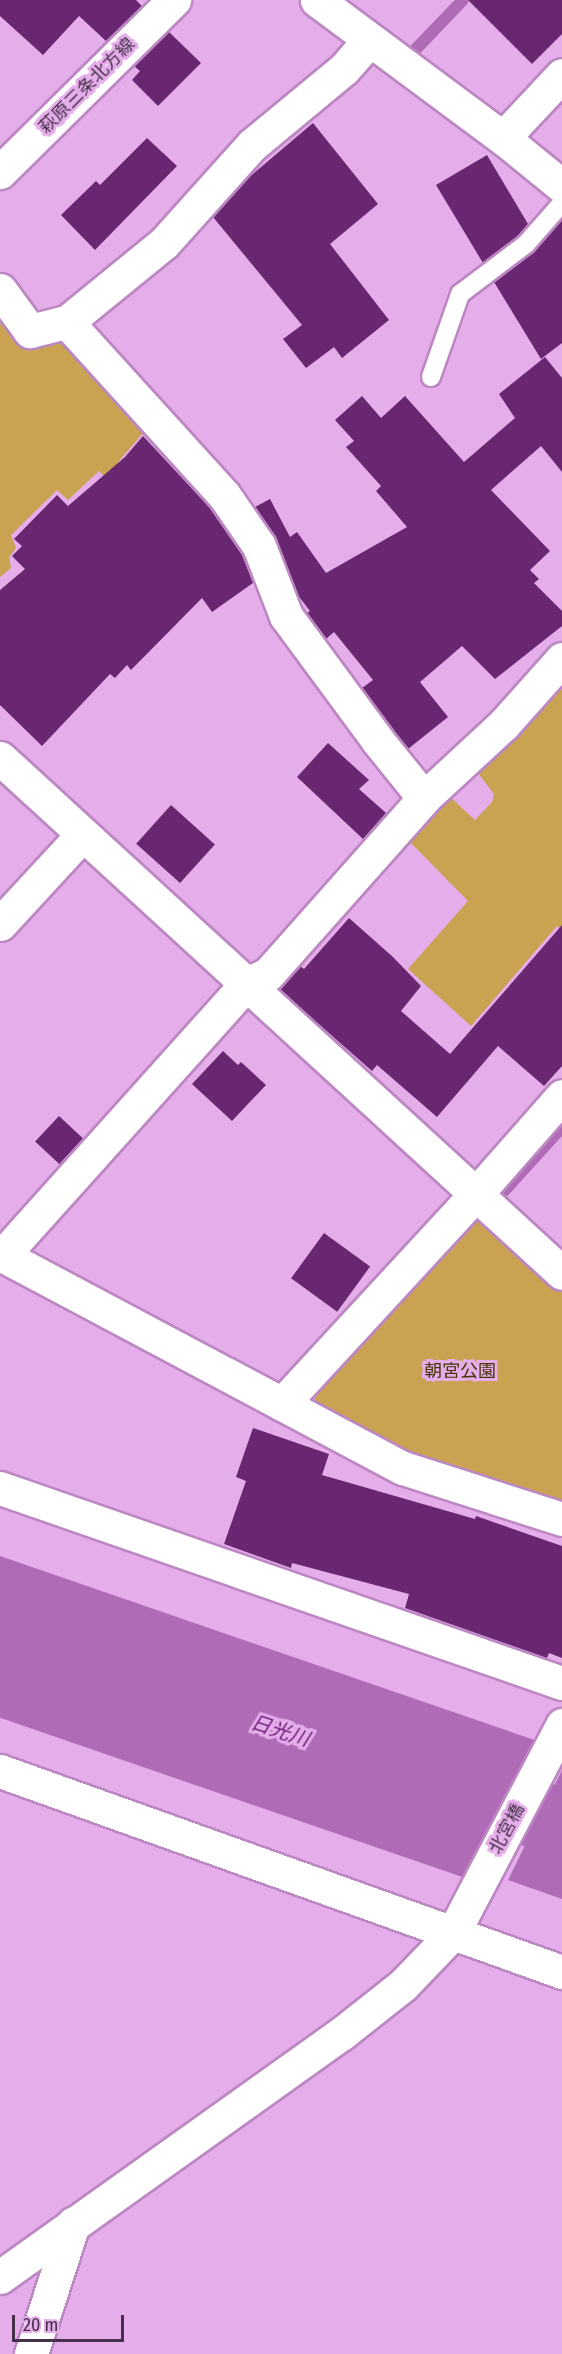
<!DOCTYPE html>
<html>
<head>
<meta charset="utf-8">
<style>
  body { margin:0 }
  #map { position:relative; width:562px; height:2354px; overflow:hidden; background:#e5aeeb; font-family:"Fira Sans Condensed","Noto Sans JP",sans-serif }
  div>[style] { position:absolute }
  .green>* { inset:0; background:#c9a252 }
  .water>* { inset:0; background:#b06bb7; transform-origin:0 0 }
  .stream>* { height:12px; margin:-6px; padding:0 6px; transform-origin:6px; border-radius:6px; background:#b06bb7 }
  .river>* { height:68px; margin:-34px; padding:0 34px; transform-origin:34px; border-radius:34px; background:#b06bb7 }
  .building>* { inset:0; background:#682770; transform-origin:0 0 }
  .roads { filter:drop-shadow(2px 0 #bc87c2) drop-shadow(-2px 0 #bc87c2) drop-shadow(0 2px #bc87c2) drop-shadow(0 -2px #bc87c2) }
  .service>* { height:18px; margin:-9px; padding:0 9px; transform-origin:9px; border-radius:9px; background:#fff }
  .minor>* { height:33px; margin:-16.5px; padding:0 16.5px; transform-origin:16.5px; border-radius:16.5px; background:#fff }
  .secondary>* { height:33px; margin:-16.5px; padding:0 16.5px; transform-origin:16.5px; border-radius:16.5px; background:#fff }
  span { translate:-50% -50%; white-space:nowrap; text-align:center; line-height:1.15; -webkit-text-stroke:6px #e5aeeb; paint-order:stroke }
  .street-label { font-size:18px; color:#463049 }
  .park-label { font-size:18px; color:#473304 }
  .water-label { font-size:20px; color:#6f1a7a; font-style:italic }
  .scale { position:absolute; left:12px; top:2315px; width:112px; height:27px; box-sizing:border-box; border:3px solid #463049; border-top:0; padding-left:8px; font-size:18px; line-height:21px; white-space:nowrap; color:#463049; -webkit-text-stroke:4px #e5aeeb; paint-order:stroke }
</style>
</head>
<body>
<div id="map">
  <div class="green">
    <div style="clip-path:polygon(11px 321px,66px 333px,145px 420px,144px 432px,118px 462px,121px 466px,107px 479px,99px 471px,68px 500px,57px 490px,11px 535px,16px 548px,9px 557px,11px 568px,0 577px,0 324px)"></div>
    <div style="clip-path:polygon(553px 690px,562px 690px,562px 930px,557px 926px,471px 1026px,408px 969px,468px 901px,408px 840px,449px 796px,475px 820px,492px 802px,494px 794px,475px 769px)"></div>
    <div style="clip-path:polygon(476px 1200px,562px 1280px,562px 1509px,405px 1460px,316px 1402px,311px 1386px)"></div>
  </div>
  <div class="water">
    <div style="left:0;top:1556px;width:567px;height:153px;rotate:19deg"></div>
    <div style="clip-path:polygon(562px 1770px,562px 1899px,508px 1880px)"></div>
  </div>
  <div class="stream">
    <div style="left:415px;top:50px;width:69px;rotate:-46.2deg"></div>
    <div style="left:504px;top:1191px;width:86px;rotate:-47.8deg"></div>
  </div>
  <div class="river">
    <div style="left:445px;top:1784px;width:123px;rotate:18.4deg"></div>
  </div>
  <div class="building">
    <div style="clip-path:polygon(0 0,136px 0,142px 6px,106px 41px,79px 16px,43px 55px,0 16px)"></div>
    <div style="clip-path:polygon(468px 0,562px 0,562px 34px,532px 64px)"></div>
    <div style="clip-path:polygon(169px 32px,201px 63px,158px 106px,132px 80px,140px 71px,134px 66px)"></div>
    <div style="clip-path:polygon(313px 123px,378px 204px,330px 244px,389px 320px,342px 358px,334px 347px,306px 368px,283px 339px,302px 325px,213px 217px,247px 179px)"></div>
    <div style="clip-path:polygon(147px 138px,177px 166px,95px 250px,61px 215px,96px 181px,100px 185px)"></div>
    <div style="clip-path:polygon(487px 155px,528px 224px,518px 236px,483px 263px,436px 185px)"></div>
    <div style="clip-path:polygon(562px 220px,562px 343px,541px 359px,494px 282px,533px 253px)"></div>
    <div style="clip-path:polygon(545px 357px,562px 378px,562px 472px,541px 446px,491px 490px,550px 551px,530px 570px,539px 579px,534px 583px,562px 611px,562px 626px,495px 679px,462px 646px,420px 682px,448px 717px,408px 749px,362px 688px,373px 680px,334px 632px,326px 639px,307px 613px,310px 611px,297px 594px,276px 539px,255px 507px,270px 499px,290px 537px,297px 532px,326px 573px,407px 527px,376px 491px,381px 486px,346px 447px,354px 441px,335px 420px,362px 396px,381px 418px,405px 396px,464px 462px,515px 418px,499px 394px)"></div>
    <div style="clip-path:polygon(143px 436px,209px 507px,242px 555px,253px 583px,212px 612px,202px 598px,131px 670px,127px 665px,115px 678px,110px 674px,42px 746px,0 705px,0 590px,25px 569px,12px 556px,22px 546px,14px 539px,57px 495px,68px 506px,125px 457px)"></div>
    <div style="clip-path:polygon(328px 743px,369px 780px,359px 789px,386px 813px,363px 839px,297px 777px)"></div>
    <div style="left:171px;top:805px;width:59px;height:52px;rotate:42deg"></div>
    <div style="clip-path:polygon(349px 918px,393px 957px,421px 986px,401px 1011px,450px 1054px,562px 925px,562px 1066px,544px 1086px,498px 1046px,437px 1117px,377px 1065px,372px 1071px,279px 989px,300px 966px,304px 969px)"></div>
    <div style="clip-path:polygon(223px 1051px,238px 1065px,241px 1062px,266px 1085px,232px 1121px,192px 1084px)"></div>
    <div style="left:59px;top:1116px;width:33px;height:35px;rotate:43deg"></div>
    <div style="left:324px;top:1233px;width:57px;height:56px;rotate:36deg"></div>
    <div style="clip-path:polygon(253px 1428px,329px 1454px,322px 1475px,475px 1519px,476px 1516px,562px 1546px,562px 1658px,549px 1653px,547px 1658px,405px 1608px,409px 1594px,292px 1563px,291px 1568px,224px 1544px,246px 1481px,236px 1477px)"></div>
  </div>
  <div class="roads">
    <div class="service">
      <div style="left:431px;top:377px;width:88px;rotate:-70.7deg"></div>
      <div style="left:460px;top:294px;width:83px;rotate:-37.1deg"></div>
      <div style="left:526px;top:244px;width:55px;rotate:-48.7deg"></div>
    </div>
    <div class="minor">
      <div style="left:317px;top:0;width:232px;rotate:36.6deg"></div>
      <div style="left:503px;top:138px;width:76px;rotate:39.1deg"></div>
      <div style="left:503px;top:138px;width:86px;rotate:-46.9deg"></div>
      <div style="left:0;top:290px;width:51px;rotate:53.8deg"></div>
      <div style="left:30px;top:331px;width:38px;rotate:-14deg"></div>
      <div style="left:67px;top:322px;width:125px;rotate:-39.2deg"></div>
      <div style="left:164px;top:243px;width:132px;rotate:-48.1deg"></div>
      <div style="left:252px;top:145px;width:119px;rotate:-39.6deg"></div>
      <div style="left:344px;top:69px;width:38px;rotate:-49deg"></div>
      <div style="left:67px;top:322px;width:234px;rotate:47.8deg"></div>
      <div style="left:224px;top:495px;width:62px;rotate:55.5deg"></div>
      <div style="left:259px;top:546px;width:75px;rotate:68.9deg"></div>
      <div style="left:286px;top:616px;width:155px;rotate:53.6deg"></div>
      <div style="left:378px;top:741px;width:73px;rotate:51.1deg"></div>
      <div style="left:0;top:758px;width:762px;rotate:42.5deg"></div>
      <div style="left:0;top:924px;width:122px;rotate:-47.3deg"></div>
      <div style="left:0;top:1254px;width:456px;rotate:28deg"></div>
      <div style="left:403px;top:1468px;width:167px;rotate:17.8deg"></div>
      <div style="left:3px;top:1255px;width:363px;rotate:-48.1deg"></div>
      <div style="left:245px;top:985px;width:25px;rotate:-26deg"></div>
      <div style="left:268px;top:974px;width:235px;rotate:-48.4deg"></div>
      <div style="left:424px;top:798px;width:109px;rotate:-42.8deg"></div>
      <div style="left:504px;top:724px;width:87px;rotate:-48.3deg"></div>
      <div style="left:282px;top:1404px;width:286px;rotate:-47.3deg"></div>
      <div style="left:476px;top:1194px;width:130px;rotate:-48.7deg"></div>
      <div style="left:0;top:1488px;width:595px;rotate:19.14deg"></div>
      <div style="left:0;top:1771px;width:597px;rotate:19.68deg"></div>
      <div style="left:0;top:2277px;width:419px;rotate:-35.5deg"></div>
      <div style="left:341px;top:2034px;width:79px;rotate:-38.3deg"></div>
      <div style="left:403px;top:1985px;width:72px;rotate:-46.1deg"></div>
      <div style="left:453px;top:1933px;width:235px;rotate:-62.3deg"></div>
      <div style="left:31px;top:2354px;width:137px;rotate:-72.1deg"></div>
    </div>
    <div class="secondary">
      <div style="left:0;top:172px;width:245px;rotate:-44.7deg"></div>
    </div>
  </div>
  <div class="street-label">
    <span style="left:87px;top:86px;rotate:-45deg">萩原三条北方線</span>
    <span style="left:507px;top:1829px;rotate:-62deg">北宮橋</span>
  </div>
  <div class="park-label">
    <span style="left:460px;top:1371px">朝宮公園</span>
  </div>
  <div class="water-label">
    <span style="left:280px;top:1731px;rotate:18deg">日光川</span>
  </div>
  <div class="scale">20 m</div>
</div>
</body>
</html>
